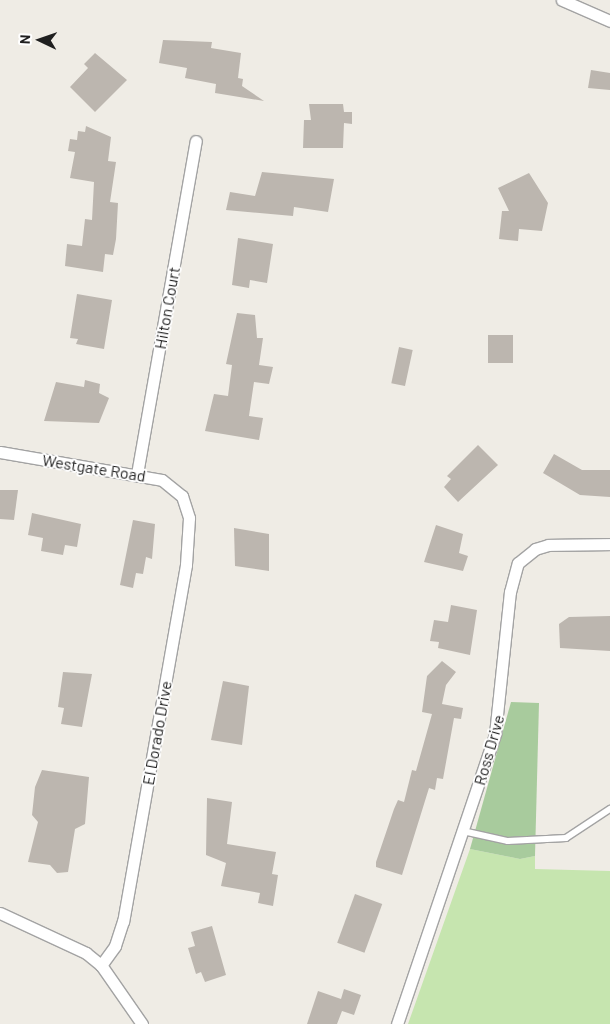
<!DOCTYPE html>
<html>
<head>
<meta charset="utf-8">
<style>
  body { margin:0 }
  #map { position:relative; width:610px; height:1024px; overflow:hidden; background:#efece5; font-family:Barlow,sans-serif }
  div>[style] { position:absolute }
  .grass>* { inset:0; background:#c6e5af }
  .forest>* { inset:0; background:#a8cb9d }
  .building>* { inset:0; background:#bcb6af; transform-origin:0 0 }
  .roads { filter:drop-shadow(1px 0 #a3a3a3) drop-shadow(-1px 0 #a3a3a3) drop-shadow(0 1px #a3a3a3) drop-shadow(0 -1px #a3a3a3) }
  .service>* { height:5.5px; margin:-2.75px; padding:0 2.75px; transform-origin:2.75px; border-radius:2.75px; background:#fff }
  .minor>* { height:11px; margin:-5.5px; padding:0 5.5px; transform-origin:5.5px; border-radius:5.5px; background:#fff }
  span { translate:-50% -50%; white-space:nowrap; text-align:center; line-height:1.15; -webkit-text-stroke:4px #fff; paint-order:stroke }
  .street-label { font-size:16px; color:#1f1f1f }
  .north { position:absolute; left:15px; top:15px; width:50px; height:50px; -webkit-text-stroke:4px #fff; paint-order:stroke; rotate:273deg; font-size:14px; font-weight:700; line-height:20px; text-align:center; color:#1f1f1f }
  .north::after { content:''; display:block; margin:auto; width:18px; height:22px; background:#1f1f1f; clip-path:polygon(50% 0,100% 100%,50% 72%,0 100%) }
</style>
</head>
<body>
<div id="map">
  <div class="grass">
    <div style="clip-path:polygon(470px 849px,520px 859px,535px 856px,535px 869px,610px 871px,610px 1024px,408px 1024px)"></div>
  </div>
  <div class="forest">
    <div style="clip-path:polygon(511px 702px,539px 703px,535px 856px,520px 859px,470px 849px)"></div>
  </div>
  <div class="building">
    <div style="clip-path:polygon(163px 40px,212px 42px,211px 48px,241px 53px,238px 78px,243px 79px,242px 86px,264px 101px,215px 93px,216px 84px,185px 78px,187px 68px,159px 63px)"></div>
    <div style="clip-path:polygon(95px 53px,127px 80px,95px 112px,70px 87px,88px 68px,84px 64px)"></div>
    <div style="clip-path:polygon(591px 70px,610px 73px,610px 90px,588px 88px)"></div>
    <div style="clip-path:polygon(309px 104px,343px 104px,344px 112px,352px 112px,352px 124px,344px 123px,343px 148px,303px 148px,304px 120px,311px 120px)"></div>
    <div style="clip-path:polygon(86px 126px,111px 137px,108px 161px,116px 162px,110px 202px,118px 203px,116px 239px,113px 255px,105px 254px,103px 272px,65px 266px,67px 244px,82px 246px,85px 219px,92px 220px,94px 182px,70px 178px,75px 152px,68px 151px,70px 139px,77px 140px,78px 131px,85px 132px)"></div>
    <div style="clip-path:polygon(262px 172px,334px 179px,328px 212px,294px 207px,293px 216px,226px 210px,230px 192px,255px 196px)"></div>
    <div style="clip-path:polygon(529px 173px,548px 203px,542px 231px,519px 229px,518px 241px,499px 239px,502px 211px,509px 211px,498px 188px)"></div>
    <div style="clip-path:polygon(238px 238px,273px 244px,267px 283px,250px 280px,249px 288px,232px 285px)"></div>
    <div style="clip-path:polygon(77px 294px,112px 300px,104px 349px,76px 344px,78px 339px,70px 338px)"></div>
    <div style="clip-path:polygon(237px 313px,255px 315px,257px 338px,263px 338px,259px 365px,273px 367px,269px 384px,254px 382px,249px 416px,263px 418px,259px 440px,205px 431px,214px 394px,228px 396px,232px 365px,226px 364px)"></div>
    <div style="left:513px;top:335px;width:28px;height:25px;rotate:90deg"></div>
    <div style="left:399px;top:347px;width:14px;height:37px;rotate:12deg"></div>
    <div style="clip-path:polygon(85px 380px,100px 384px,99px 393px,109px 398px,99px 423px,44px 421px,56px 382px,84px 387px)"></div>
    <div style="clip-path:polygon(478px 445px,498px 465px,458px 502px,444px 487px,451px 479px,447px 476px)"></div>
    <div style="clip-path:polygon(554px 454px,582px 470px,610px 470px,610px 497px,580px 495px,543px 473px)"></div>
    <div style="clip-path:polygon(0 490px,18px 490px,14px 520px,0 519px)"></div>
    <div style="clip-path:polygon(32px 513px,81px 524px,77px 547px,65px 545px,63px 555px,41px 551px,43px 538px,28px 535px)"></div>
    <div style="clip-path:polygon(133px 520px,155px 524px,152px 559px,146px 557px,143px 574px,136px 573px,133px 588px,120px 585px)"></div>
    <div style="clip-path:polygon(436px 525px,463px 534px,459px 553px,468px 556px,463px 571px,424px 562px)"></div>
    <div style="clip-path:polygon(234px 528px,269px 534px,269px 571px,235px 566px)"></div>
    <div style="clip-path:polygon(451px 605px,477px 610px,470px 655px,438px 648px,439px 642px,430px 641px,434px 620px,448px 622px)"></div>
    <div style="clip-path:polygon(610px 616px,610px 651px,560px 648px,559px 624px,569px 617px)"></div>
    <div style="clip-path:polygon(442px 661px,456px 672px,446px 685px,442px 704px,463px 708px,461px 719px,454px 718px,443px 779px,437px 778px,435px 790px,429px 788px,402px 875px,376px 867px,376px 862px,394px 809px,398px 800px,404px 802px,412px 770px,416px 771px,432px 714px,422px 712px,427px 676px)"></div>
    <div style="clip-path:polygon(63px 672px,92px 674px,82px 727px,61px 724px,64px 708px,58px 707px)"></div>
    <div style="clip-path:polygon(223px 681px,249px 686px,242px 745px,211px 740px)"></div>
    <div style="clip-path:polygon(42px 770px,89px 777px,85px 824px,75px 829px,68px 872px,57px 873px,50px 865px,28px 862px,38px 822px,32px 815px,35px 787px)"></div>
    <div style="clip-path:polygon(207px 798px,232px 802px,227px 844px,276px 852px,272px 874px,278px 875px,273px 906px,258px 903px,260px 893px,221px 886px,226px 863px,206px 855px)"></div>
    <div style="left:355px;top:894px;width:29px;height:52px;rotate:20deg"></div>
    <div style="clip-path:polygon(212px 926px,226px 975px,205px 982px,201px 972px,196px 974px,188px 948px,195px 946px,191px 932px)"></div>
    <div style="clip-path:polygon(344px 989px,361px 995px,354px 1015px,342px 1011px,337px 1024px,307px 1024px,318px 991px,341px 999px)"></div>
  </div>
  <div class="roads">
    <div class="service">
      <div style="left:463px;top:831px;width:46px;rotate:12.5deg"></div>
      <div style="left:508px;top:841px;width:58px;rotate:-3deg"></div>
      <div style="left:566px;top:838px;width:53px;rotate:-33.4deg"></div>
    </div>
    <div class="minor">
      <div style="left:562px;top:0;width:52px;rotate:23.6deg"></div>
      <div style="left:0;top:452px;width:164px;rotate:9.8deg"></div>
      <div style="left:162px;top:480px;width:26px;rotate:39deg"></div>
      <div style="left:182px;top:496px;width:23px;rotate:72deg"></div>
      <div style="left:189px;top:518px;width:47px;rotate:93.7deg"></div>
      <div style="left:186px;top:565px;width:362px;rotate:100deg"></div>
      <div style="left:123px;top:921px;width:26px;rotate:108deg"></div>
      <div style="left:115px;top:946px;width:24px;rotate:126deg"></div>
      <div style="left:137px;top:474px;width:338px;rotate:-80deg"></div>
      <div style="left:0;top:913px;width:95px;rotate:24.9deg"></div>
      <div style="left:86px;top:953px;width:19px;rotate:39deg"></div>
      <div style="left:101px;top:965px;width:72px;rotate:55.2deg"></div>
      <div style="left:397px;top:1024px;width:306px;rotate:-71.3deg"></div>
      <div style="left:495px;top:734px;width:143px;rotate:-84deg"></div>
      <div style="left:510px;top:592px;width:30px;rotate:-75deg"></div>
      <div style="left:518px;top:563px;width:22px;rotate:-39deg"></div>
      <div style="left:535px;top:549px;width:14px;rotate:-17deg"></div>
      <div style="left:548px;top:545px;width:62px;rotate:-0.9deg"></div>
    </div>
  </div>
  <div class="street-label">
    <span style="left:167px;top:308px;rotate:-80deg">Hilton Court</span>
    <span style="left:94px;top:468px;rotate:9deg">Westgate Road</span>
    <span style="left:157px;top:733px;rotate:-80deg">El Dorado Drive</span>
    <span style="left:489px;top:750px;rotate:-74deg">Ross Drive</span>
  </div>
  <div class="north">N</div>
</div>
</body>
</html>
